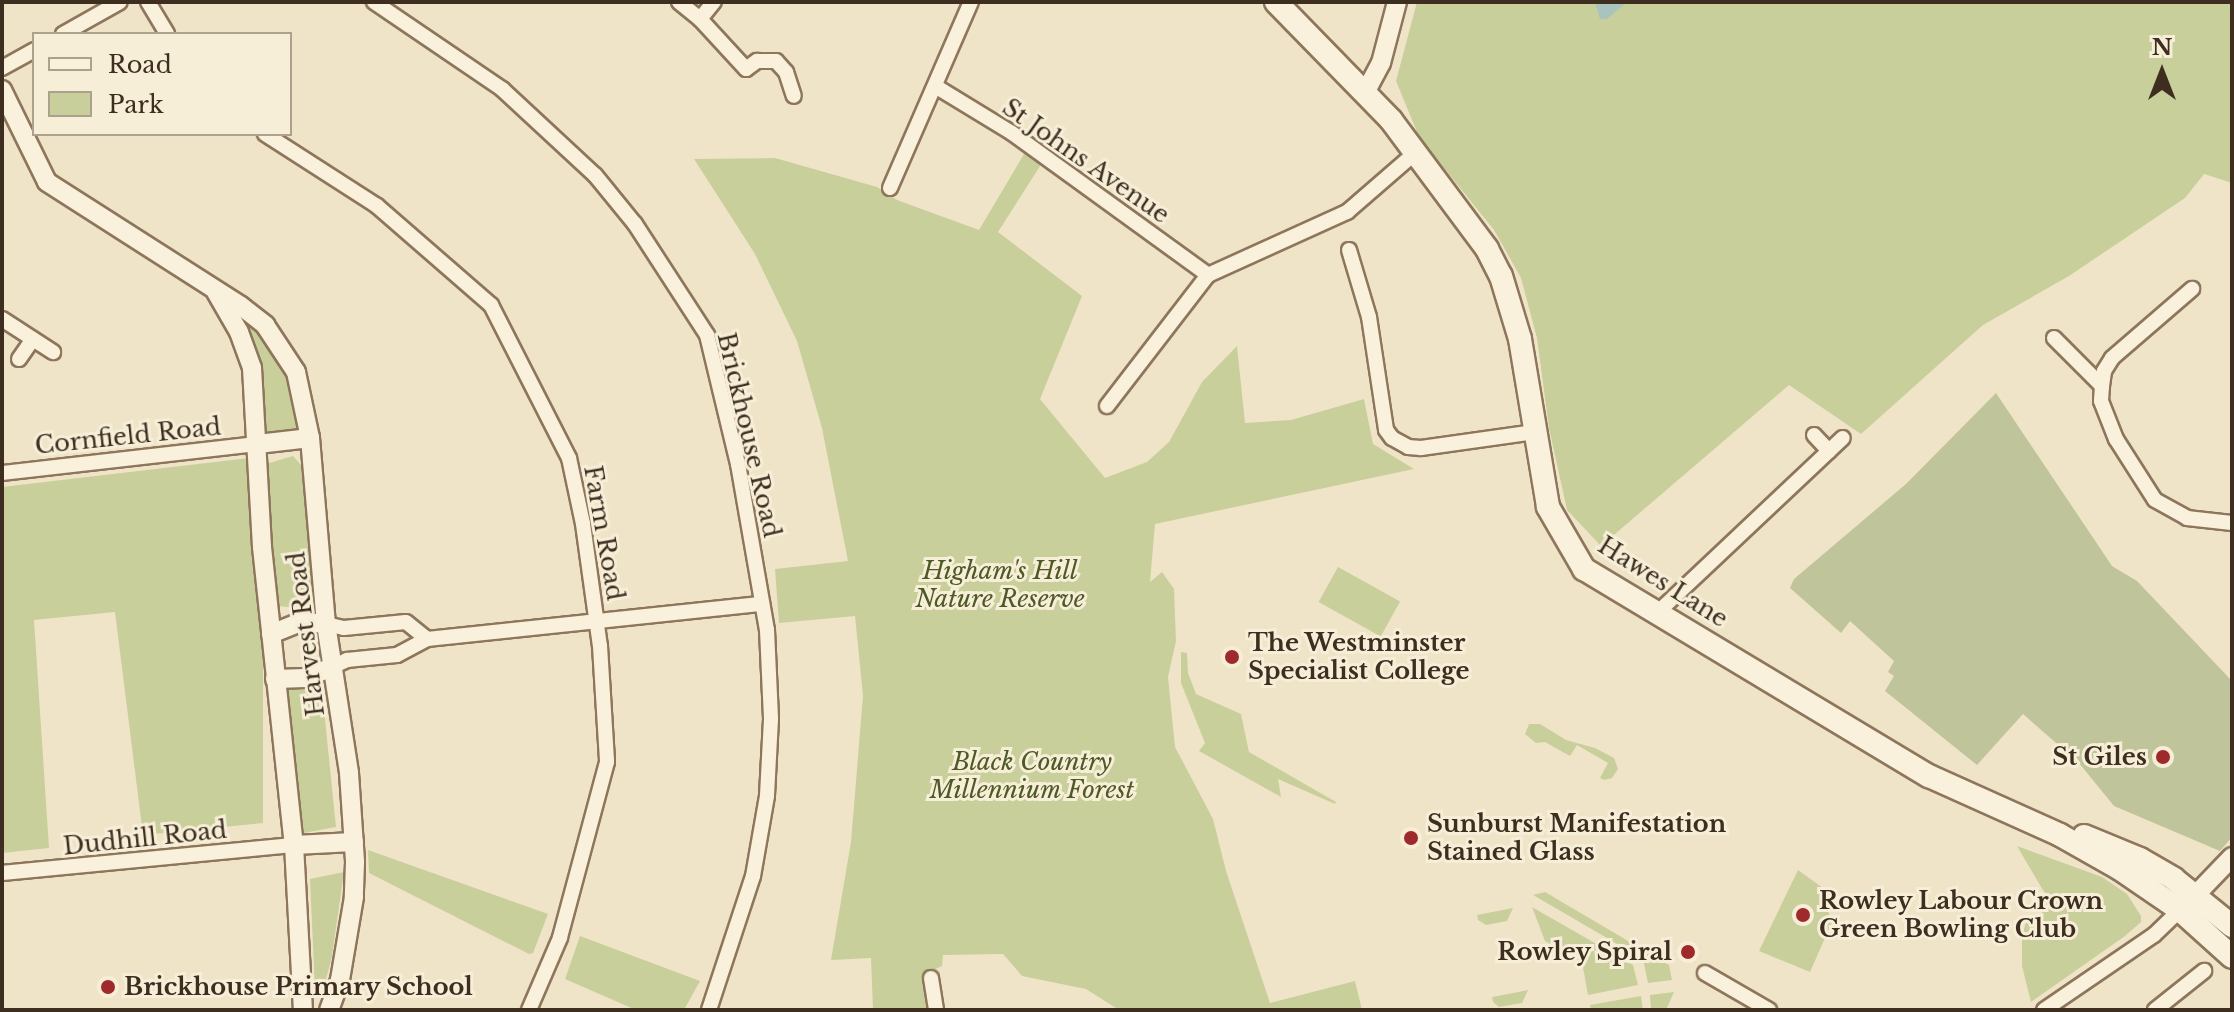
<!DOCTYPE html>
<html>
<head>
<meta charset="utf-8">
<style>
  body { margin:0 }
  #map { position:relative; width:2234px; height:1012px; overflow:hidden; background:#f0e4c8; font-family:"Libre Baskerville",serif }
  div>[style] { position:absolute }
  .green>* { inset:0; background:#c9cf9b; transform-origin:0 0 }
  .cemetery>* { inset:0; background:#bfc49a }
  .water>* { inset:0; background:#a9c4bc }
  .roads { filter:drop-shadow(2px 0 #8d765c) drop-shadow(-2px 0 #8d765c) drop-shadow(0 2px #8d765c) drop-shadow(0 -2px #8d765c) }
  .minor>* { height:14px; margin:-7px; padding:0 7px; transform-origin:7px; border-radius:7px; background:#faf1dc }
  .tertiary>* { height:18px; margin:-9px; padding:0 9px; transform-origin:9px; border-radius:9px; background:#faf1dc }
  .secondary>* { height:22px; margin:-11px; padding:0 11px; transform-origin:11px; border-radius:11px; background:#faf1dc }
  .dots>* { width:22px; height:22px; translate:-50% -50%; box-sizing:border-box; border:4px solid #f7eed8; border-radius:50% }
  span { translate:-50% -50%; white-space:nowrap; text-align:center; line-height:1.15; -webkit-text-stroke:6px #f7eed8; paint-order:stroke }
  .street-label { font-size:24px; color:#3d2e20 }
  .park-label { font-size:24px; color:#4d5a26; font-style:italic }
  .poi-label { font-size:24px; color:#3d2e20; font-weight:700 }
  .left { translate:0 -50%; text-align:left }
  .right { translate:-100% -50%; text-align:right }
  .frame { position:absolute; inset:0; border:4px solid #3d2e20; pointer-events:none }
  .legend { position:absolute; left:32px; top:32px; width:260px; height:104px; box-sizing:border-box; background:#f7eed8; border:2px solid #ada18e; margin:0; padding:10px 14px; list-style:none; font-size:24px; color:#3d2e20 }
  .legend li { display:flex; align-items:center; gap:16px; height:40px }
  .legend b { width:40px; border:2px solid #ada18e }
  .north { position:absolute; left:2122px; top:32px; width:80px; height:80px; -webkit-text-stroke:6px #f7eed8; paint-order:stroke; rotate:0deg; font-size:22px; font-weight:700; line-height:32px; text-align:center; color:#3d2e20 }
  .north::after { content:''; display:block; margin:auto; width:28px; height:36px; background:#3d2e20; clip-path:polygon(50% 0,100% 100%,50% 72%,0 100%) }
</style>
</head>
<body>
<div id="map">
  <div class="green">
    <div style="clip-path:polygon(1417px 2px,2232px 2px,2232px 183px,2204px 174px,2185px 198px,2069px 276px,1983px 325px,1861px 434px,1789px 385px,1601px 546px,1567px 510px,1549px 428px,1537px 338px,1521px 278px,1494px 230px,1419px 137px,1396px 81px)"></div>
    <div style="clip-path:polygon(1024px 154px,1042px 163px,998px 232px,1082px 296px,1040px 399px,1105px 478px,1147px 462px,1169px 442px,1202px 382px,1237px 346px,1245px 423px,1291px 420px,1364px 399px,1373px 444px,1414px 469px,1155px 524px,1150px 582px,1162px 572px,1174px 589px,1176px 641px,1168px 677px,1175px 747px,1213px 819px,1226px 871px,1270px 1003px,1355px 981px,1362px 1010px,1119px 1010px,1086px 989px,1022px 976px,1003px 954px,943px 955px,942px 966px,929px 972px,929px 1010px,873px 1010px,871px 958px,831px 960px,851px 842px,863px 696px,855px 616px,779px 623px,775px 569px,848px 561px,822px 428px,797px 341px,755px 254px,694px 159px,775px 158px,877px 187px,897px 200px,979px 230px)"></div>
    <div style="clip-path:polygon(231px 305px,244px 313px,293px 374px,305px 434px,263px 438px)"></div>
    <div style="clip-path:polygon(293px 456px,303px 467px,314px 610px,278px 606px,266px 464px)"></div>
    <div style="clip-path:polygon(249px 458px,263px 597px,263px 823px,143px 835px,115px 612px,34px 620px,49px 848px,2px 853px,2px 487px)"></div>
    <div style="left:1338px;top:567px;width:71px;height:40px;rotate:29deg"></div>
    <div style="clip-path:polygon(1181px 652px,1187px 653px,1188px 673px,1196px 694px,1241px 714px,1249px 752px,1336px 802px,1335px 804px,1278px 779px,1281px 797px,1199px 751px,1205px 743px,1181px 683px)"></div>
    <div style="clip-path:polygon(321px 680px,336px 827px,304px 833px,286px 691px)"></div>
    <div style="clip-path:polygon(1529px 724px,1540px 724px,1566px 740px,1595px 748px,1614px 758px,1618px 769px,1612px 778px,1604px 780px,1600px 778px,1608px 763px,1577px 745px,1570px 756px,1545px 742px,1536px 743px,1525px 734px)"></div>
    <div style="clip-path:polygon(2017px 846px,2102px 877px,2127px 894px,2141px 916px,2141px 922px,2125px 936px,2031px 1002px,2022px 966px,2022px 935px,2027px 919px,2041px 916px,2047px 897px)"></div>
    <div style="clip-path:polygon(368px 850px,548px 914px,533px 953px,529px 954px,369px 873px)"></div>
    <div style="clip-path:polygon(1798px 870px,1834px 896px,1827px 908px,1832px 922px,1810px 972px,1759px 951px)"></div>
    <div style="clip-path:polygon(344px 872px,332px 956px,322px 995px,315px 990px,310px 879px)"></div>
    <div style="clip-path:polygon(1545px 892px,1669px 965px,1672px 980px,1648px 983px,1643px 959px,1533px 895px)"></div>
    <div style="clip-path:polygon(1532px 907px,1633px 965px,1638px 985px,1588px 995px,1582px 962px,1545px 941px)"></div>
    <div style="clip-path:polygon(1513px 908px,1507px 921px,1486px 925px,1478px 920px,1477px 915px)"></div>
    <div style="clip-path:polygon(580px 936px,700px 981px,684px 1010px,636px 1010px,565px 979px)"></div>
    <div style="clip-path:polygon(1528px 990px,1522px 1003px,1499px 1007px,1493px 1002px,1492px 997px)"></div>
    <div style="clip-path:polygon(1674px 992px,1666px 1010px,1651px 1010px,1650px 995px)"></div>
    <div style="clip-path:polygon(1641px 996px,1643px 1010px,1591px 1010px,1590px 1005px)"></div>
  </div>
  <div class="cemetery">
    <div style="clip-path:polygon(1996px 393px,2112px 566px,2137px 581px,2232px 681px,2232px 837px,2220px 851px,2114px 806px,2079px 763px,2023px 714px,1977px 765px,1885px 691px,1894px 676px,1888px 672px,1894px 661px,1850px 621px,1841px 633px,1790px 588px,1794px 579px,1906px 484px)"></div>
  </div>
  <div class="water">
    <div style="clip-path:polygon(1595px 2px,1627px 2px,1607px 19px,1600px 19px)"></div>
  </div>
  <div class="roads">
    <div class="minor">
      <div style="left:148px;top:2px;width:37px;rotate:59deg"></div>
      <div style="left:374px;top:2px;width:155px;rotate:34.2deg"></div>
      <div style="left:502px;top:89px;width:127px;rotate:42.8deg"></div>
      <div style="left:595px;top:175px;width:63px;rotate:50.8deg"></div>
      <div style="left:635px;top:224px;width:132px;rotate:57deg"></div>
      <div style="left:707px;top:335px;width:133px;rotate:76.5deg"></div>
      <div style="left:738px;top:464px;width:169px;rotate:80.1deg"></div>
      <div style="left:767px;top:630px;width:89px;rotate:87.4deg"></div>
      <div style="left:771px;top:719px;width:77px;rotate:93deg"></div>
      <div style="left:767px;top:796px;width:81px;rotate:99.9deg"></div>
      <div style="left:753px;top:876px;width:141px;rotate:108.2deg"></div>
      <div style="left:679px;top:2px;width:27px;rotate:39deg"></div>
      <div style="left:700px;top:19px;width:68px;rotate:47.4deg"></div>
      <div style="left:746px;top:69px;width:14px;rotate:-36deg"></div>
      <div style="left:757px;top:61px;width:19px"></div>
      <div style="left:776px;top:61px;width:15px;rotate:48deg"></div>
      <div style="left:786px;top:72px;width:25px;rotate:72deg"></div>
      <div style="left:700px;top:19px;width:22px;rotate:-51deg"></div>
      <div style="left:63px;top:34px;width:65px;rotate:-29.3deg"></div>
      <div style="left:2px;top:68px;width:37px;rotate:-29deg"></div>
      <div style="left:935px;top:86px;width:90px;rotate:31.4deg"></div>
      <div style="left:1012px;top:133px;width:242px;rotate:35.9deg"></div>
      <div style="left:265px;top:134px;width:133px;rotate:32.7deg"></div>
      <div style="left:377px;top:206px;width:151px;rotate:41deg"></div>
      <div style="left:491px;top:305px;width:172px;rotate:63deg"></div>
      <div style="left:569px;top:458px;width:67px;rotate:78deg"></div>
      <div style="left:583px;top:524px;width:123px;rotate:82.1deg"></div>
      <div style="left:600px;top:646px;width:116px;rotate:86.5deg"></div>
      <div style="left:607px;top:762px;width:182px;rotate:105deg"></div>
      <div style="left:560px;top:938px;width:78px;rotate:113.3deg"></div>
      <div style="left:890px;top:188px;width:203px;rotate:-66.5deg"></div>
      <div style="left:1349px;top:250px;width:70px;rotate:73.4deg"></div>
      <div style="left:1369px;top:317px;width:114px;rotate:81.4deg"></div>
      <div style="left:1386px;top:430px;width:10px;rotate:53deg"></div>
      <div style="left:1392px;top:438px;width:18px;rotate:29deg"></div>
      <div style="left:1408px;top:447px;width:13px;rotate:4deg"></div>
      <div style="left:1421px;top:448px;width:115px;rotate:-8deg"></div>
      <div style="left:2px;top:319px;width:61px;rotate:32.9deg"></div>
      <div style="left:2054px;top:338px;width:68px;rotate:45deg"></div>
      <div style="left:2102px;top:386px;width:15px;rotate:94deg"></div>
      <div style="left:2101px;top:401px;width:41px;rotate:68.5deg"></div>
      <div style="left:2116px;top:439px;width:72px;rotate:57.4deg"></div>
      <div style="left:2155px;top:500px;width:37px;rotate:29deg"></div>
      <div style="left:2187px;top:518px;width:45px;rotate:6.3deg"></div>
      <div style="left:19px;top:359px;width:24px;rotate:-55deg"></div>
      <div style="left:2102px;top:386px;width:15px;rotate:-82deg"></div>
      <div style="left:2104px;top:371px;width:15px;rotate:-58deg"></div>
      <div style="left:2112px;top:358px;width:106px;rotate:-40.8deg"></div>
      <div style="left:1107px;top:406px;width:165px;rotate:-52.4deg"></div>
      <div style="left:1208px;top:275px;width:153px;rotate:-24.4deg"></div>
      <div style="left:1347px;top:212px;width:90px;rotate:-40.9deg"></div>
      <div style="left:1814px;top:435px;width:22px;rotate:47deg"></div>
      <div style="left:2px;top:473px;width:258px;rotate:-6.5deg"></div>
      <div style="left:1657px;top:613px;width:255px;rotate:-43.3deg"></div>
      <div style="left:326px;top:624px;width:18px;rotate:13deg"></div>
      <div style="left:344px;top:628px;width:62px;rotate:-5.5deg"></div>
      <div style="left:406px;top:622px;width:27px;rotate:39deg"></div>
      <div style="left:332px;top:667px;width:17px;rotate:-25deg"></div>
      <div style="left:347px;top:660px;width:50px;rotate:-5.7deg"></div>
      <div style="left:397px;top:655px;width:34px;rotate:-28deg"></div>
      <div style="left:427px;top:639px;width:337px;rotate:-6deg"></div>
      <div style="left:2px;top:873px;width:293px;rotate:-5.5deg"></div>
      <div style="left:1705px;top:973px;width:74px;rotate:30deg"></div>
      <div style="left:931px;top:978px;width:32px;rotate:81deg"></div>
      <div style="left:2044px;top:1010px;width:133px;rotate:-34.3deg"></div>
      <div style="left:2154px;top:935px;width:36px;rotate:-44deg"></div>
      <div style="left:2155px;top:1010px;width:63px;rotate:-38.5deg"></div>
    </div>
    <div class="tertiary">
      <div style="left:2px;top:90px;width:102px;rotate:63.9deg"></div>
      <div style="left:47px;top:182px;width:230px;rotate:32.6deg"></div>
      <div style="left:241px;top:306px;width:31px;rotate:38deg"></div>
      <div style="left:265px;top:325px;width:56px;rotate:56.6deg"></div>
      <div style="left:296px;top:372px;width:67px;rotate:78deg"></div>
      <div style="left:310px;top:438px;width:187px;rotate:85.1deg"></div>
      <div style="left:326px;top:624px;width:151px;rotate:81.2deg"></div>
      <div style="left:349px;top:773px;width:89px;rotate:86.1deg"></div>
      <div style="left:355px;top:862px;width:35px;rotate:92deg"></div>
      <div style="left:354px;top:897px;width:84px;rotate:99.6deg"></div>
      <div style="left:340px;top:980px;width:32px;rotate:110deg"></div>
      <div style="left:1366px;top:91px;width:32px;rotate:-62deg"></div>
      <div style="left:1381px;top:63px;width:63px;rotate:-75.3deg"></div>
      <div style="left:216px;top:292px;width:46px;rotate:60.1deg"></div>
      <div style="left:239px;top:332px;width:38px;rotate:70deg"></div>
      <div style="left:252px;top:368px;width:179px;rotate:86.8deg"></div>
      <div style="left:262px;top:547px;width:300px;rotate:83.9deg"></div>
      <div style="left:294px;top:845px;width:165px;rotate:86.9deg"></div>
      <div style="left:258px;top:444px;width:52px;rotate:-6.6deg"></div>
      <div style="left:271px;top:634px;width:31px;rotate:-22deg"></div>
      <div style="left:300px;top:622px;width:26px;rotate:4deg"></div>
      <div style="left:275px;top:679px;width:30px;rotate:-2deg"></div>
      <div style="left:305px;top:678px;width:29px;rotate:-22deg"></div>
      <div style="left:294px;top:845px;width:60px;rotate:-2.9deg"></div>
      <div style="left:2185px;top:906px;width:68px;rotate:-46.2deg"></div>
    </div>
    <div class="secondary">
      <div style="left:1276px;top:2px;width:165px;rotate:45.7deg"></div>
      <div style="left:1391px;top:120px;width:161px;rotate:53.3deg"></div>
      <div style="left:1487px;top:249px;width:30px;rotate:63deg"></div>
      <div style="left:1501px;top:276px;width:66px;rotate:73.2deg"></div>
      <div style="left:1520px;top:339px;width:170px;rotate:80.5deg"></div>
      <div style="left:1548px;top:507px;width:72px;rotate:59.9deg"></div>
      <div style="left:1584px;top:569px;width:402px;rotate:31deg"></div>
      <div style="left:1929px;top:776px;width:144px;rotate:24.2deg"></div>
      <div style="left:2060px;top:835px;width:69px;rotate:29.5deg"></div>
      <div style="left:2120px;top:869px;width:73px;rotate:34.3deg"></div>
      <div style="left:2180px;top:910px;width:70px;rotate:42.1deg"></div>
      <div style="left:2084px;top:836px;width:61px;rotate:22.3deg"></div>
      <div style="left:2140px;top:859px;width:39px;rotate:30deg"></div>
      <div style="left:2174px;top:879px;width:75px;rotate:39deg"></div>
    </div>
  </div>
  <div class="dots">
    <div style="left:1232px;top:657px;background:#9e2a2b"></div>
    <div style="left:2163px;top:757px;background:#9e2a2b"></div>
    <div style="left:1411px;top:838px;background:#9e2a2b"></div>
    <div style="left:1803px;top:915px;background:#9e2a2b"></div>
    <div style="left:1688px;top:952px;background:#9e2a2b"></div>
    <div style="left:108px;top:987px;background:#9e2a2b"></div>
  </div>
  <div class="street-label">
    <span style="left:1086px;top:161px;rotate:35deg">St Johns Avenue</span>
    <span style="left:749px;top:435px;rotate:77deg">Brickhouse Road</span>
    <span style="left:128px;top:436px;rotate:-6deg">Cornfield Road</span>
    <span style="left:604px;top:533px;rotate:80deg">Farm Road</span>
    <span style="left:1663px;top:582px;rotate:32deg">Hawes Lane</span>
    <span style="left:306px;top:634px;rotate:-97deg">Harvest Road</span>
    <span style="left:145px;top:838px;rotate:-6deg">Dudhill Road</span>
  </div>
  <div class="park-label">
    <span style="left:1000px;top:585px">Higham's Hill<br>Nature Reserve</span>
    <span style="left:1032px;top:776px">Black Country<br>Millennium Forest</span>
  </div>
  <div class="poi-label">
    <span class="left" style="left:1248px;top:657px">The Westminster<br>Specialist College</span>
    <span class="right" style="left:2147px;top:757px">St Giles</span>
    <span class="left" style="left:1427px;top:838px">Sunburst Manifestation<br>Stained Glass</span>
    <span class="left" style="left:1819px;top:915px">Rowley Labour Crown<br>Green Bowling Club</span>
    <span class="right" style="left:1672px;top:952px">Rowley Spiral</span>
    <span class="left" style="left:124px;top:987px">Brickhouse Primary School</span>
  </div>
  <div class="frame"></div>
  <ul class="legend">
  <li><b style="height:10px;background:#faf1dc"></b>Road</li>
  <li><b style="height:22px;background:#c9cf9b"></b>Park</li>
  </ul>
  <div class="north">N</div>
</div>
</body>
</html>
